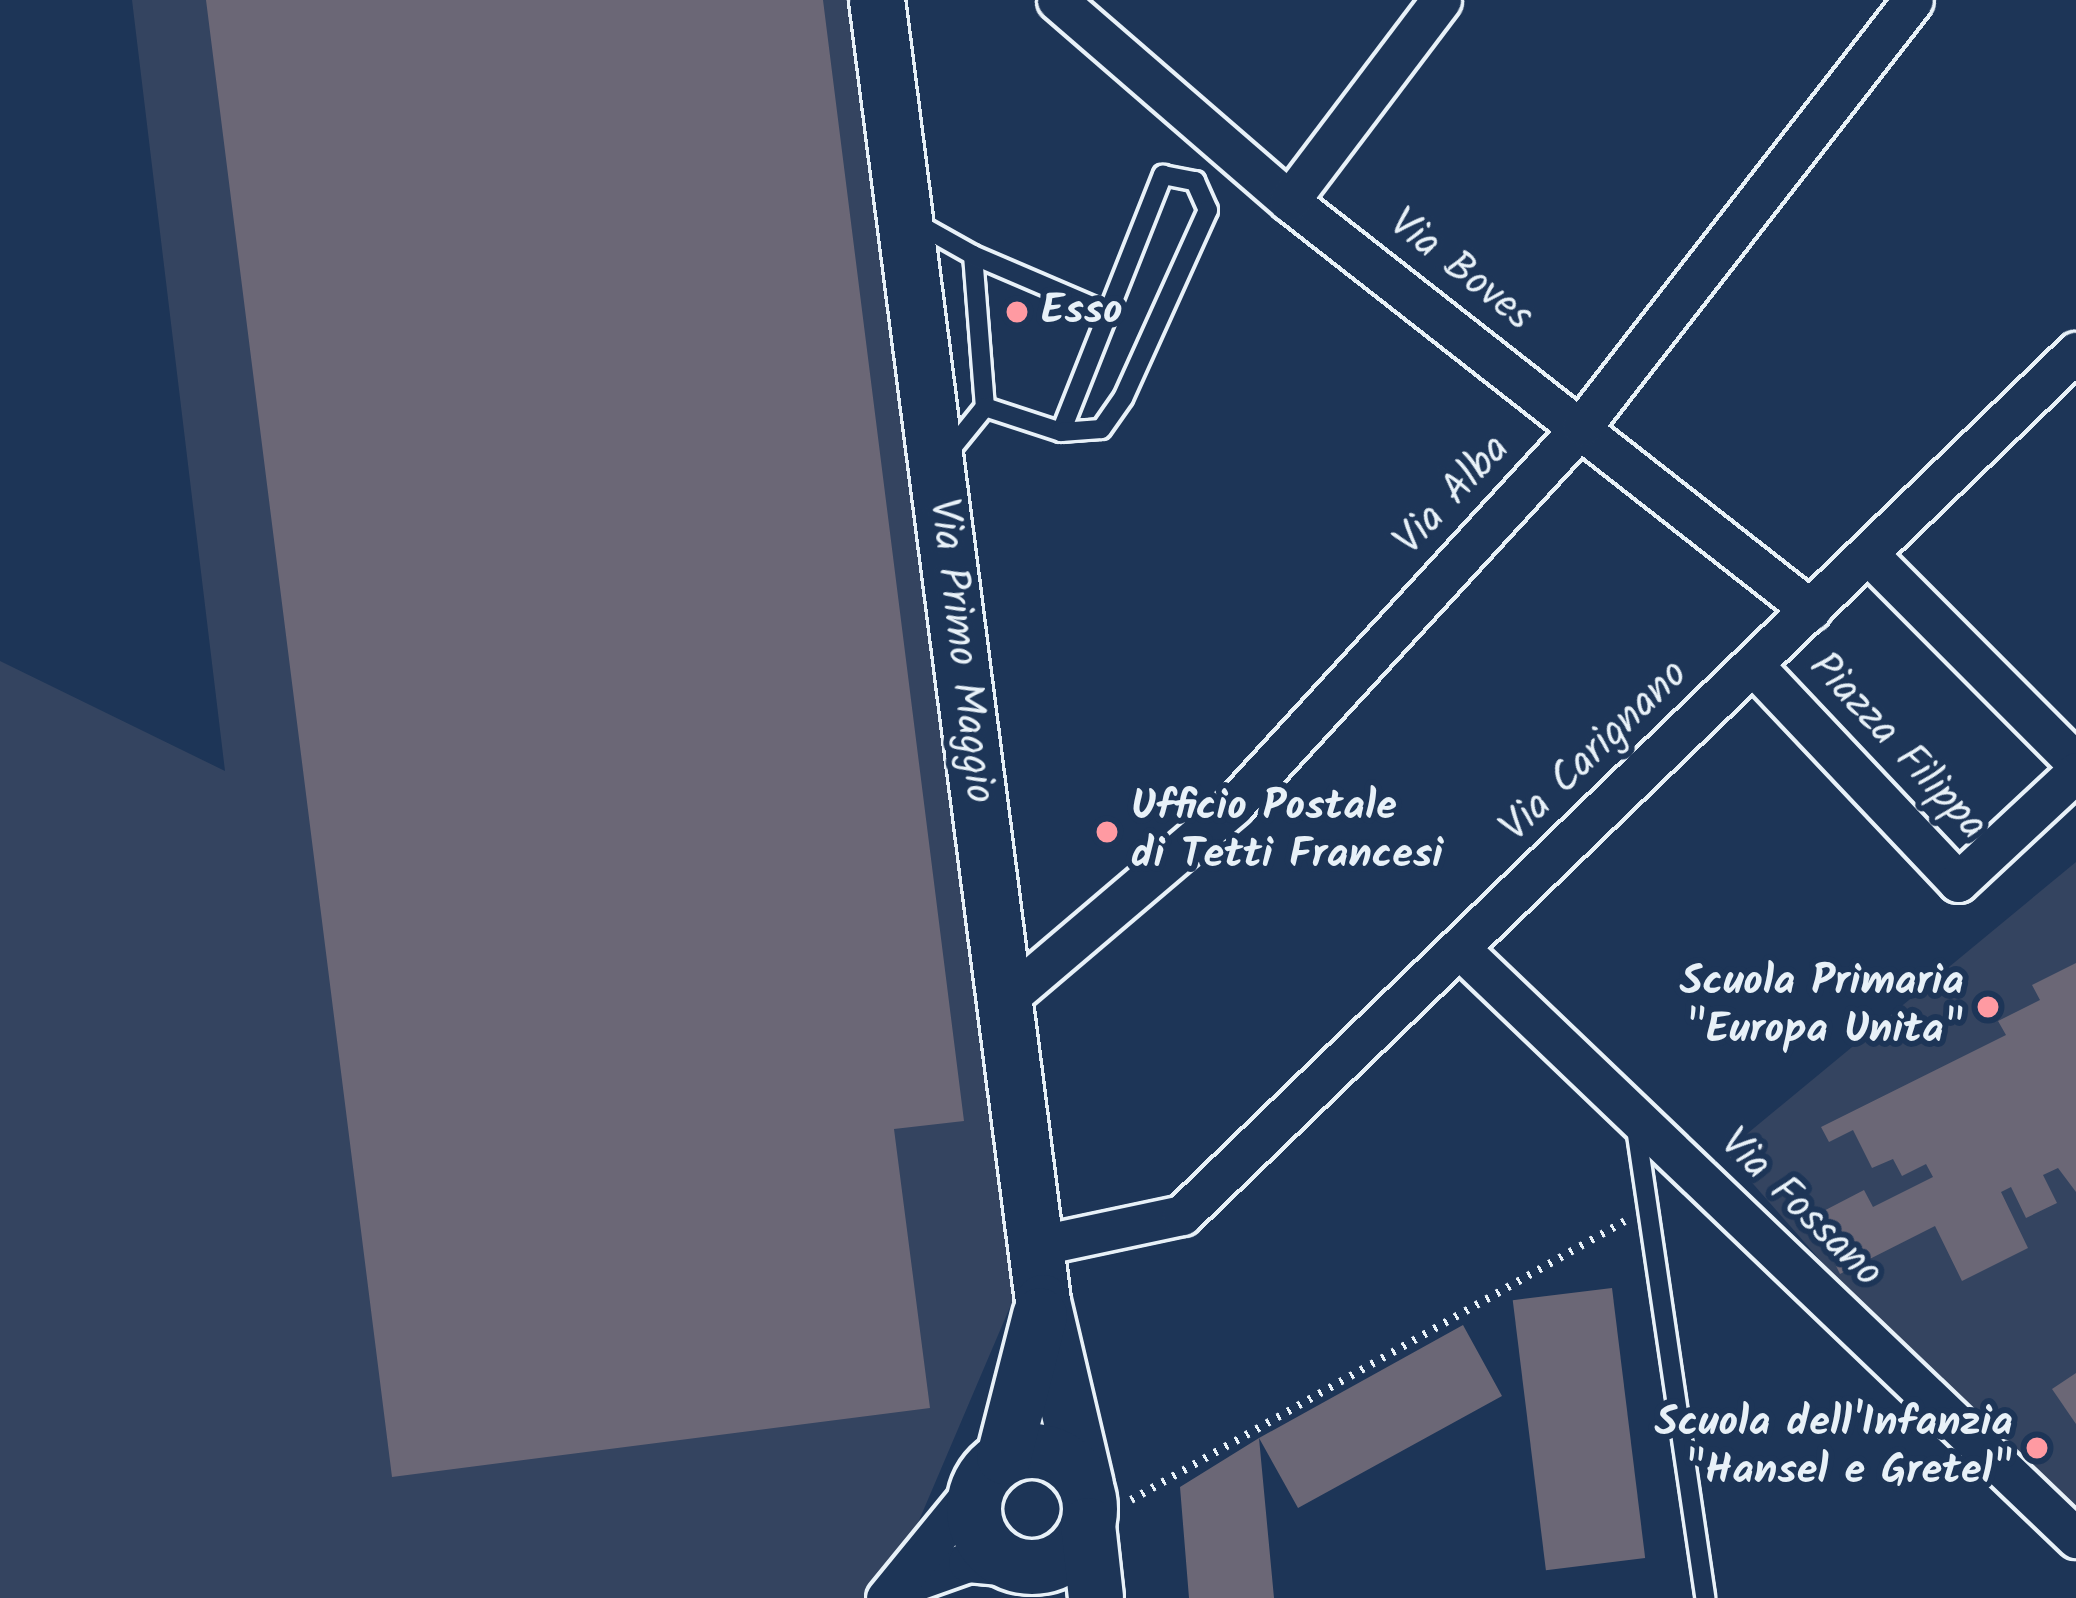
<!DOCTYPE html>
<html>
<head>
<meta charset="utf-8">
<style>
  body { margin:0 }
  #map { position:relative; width:2076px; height:1598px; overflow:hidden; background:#1d3557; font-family:Kalam,sans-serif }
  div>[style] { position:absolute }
  .built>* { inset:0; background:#344460 }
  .building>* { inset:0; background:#6b6776; transform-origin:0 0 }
  .path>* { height:8px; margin-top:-4px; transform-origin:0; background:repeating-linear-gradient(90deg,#e8f1f8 0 3px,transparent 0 12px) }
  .roads { filter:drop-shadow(3px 0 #e8f1f8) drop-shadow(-3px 0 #e8f1f8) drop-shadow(0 3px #e8f1f8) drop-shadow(0 -3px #e8f1f8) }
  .service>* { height:18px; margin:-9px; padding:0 9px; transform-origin:9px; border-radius:9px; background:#1d3557 }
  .minor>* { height:39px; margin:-19.5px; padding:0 19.5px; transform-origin:19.5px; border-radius:19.5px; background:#1d3557 }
  .secondary>* { height:54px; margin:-27px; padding:0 27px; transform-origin:27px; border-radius:27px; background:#1d3557 }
  .secondary>.ring { margin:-27px; padding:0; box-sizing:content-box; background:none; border:54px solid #1d3557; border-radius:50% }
  .dots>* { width:33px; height:33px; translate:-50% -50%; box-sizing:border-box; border:6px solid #1d3557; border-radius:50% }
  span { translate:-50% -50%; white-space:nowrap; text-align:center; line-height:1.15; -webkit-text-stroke:12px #1d3557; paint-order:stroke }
  .street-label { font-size:42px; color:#e8f1f8 }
  .poi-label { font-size:42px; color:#e8f1f8; font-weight:700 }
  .left { translate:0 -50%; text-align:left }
  .right { translate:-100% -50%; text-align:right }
</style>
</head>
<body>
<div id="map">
  <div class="built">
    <div style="clip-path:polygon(132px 0,877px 0,1036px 1246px,886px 1598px,0 1598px,0 661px,225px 771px)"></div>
    <div style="clip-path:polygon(2076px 862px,2076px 1524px,1902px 1353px,1725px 1152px)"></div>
  </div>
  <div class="building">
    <div style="clip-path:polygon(206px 0,823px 0,964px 1121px,894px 1129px,930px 1408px,392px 1477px)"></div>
    <div style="clip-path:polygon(2076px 963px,2076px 1192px,2058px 1168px,2043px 1175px,2057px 1203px,2026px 1218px,2011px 1187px,2001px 1192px,2028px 1248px,1962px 1281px,1935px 1226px,1840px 1274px,1812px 1217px,1864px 1190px,1873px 1207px,1933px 1177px,1926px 1164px,1902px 1176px,1893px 1159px,1872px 1168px,1853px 1130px,1829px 1142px,1821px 1127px,2006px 1035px,1998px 1021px,2040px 1000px,2032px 985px)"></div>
    <div style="left:1612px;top:1288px;width:272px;height:100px;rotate:83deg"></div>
    <div style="clip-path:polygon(1463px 1325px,1502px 1396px,1298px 1508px,1259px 1438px,1274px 1598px,1189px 1598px,1180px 1487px,1259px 1438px)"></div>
    <div style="clip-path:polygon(2076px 1373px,2076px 1424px,2052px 1389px)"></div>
  </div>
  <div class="path">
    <div style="left:1131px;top:1500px;width:567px;rotate:-29.46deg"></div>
  </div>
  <div class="roads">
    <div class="service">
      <div style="left:916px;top:223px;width:65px;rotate:29.3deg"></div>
      <div style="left:973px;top:255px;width:152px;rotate:85.5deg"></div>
      <div style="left:985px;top:407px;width:60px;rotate:129deg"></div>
      <div style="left:973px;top:255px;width:145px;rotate:23.2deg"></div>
      <div style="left:985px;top:407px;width:80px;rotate:18.2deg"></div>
      <div style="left:1061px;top:432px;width:277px;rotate:-68.4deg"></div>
      <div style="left:1163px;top:175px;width:33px;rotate:11deg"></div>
      <div style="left:1195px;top:181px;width:32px;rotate:66deg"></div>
      <div style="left:1208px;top:210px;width:206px;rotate:114.3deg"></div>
      <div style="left:1123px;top:398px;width:38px;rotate:125deg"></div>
      <div style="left:1101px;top:429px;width:40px;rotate:175.7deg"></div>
      <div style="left:1636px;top:1128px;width:475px;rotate:81.6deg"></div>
    </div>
    <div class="minor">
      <div style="left:1057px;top:0;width:307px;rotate:40.9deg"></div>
      <div style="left:1289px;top:201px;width:663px;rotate:38.08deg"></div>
      <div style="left:1289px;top:201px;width:252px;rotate:-52.9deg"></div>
      <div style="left:1868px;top:554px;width:295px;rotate:45.1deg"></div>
      <div style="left:1754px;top:666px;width:297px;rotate:46.6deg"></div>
      <div style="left:1958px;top:882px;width:161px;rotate:-43deg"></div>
      <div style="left:1459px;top:948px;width:854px;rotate:43.72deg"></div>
      <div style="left:1004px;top:1001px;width:301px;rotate:-40.4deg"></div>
      <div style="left:1233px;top:806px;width:516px;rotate:-47.43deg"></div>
      <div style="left:1582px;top:426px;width:539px;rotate:-52.15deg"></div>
      <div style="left:1036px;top:1246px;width:149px;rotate:-12deg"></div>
      <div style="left:1182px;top:1215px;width:1243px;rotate:-43.99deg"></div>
      <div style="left:895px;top:1588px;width:77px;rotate:-19.6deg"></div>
      <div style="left:968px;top:1562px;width:54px;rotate:5.3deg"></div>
      <div style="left:886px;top:1598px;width:149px;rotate:-50.7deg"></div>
    </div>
    <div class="secondary">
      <div style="left:877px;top:0;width:1313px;rotate:82.73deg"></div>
      <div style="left:1043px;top:1302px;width:188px;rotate:76.8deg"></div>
      <div class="ring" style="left:974px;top:1451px;width:62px;height:62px"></div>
      <div style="left:1004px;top:1457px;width:146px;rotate:-75.7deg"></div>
      <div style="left:1088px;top:1525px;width:73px;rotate:83.7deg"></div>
    </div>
  </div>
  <div class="dots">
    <div style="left:1017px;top:312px;background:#ff9aa2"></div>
    <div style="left:1107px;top:832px;background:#ff9aa2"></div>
    <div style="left:1988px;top:1007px;background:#ff9aa2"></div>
    <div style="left:2037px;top:1448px;background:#ff9aa2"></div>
  </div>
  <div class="street-label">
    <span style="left:1460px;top:271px;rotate:38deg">Via Boves</span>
    <span style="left:1453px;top:496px;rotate:-47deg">Via Alba</span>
    <span style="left:960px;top:651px;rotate:83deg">Via Primo Maggio</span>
    <span style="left:1897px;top:747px;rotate:47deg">Piazza Filippa</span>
    <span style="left:1595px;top:752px;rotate:-44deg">Via Carignano</span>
    <span style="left:1800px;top:1209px;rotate:44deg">Via Fossano</span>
  </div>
  <div class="poi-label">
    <span class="left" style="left:1041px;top:312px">Esso</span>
    <span class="left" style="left:1131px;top:832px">Ufficio Postale<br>di Tetti Francesi</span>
    <span class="right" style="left:1964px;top:1007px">Scuola Primaria<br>"Europa Unita"</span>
    <span class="right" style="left:2013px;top:1448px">Scuola dell'Infanzia<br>"Hansel e Gretel"</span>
  </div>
</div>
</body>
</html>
